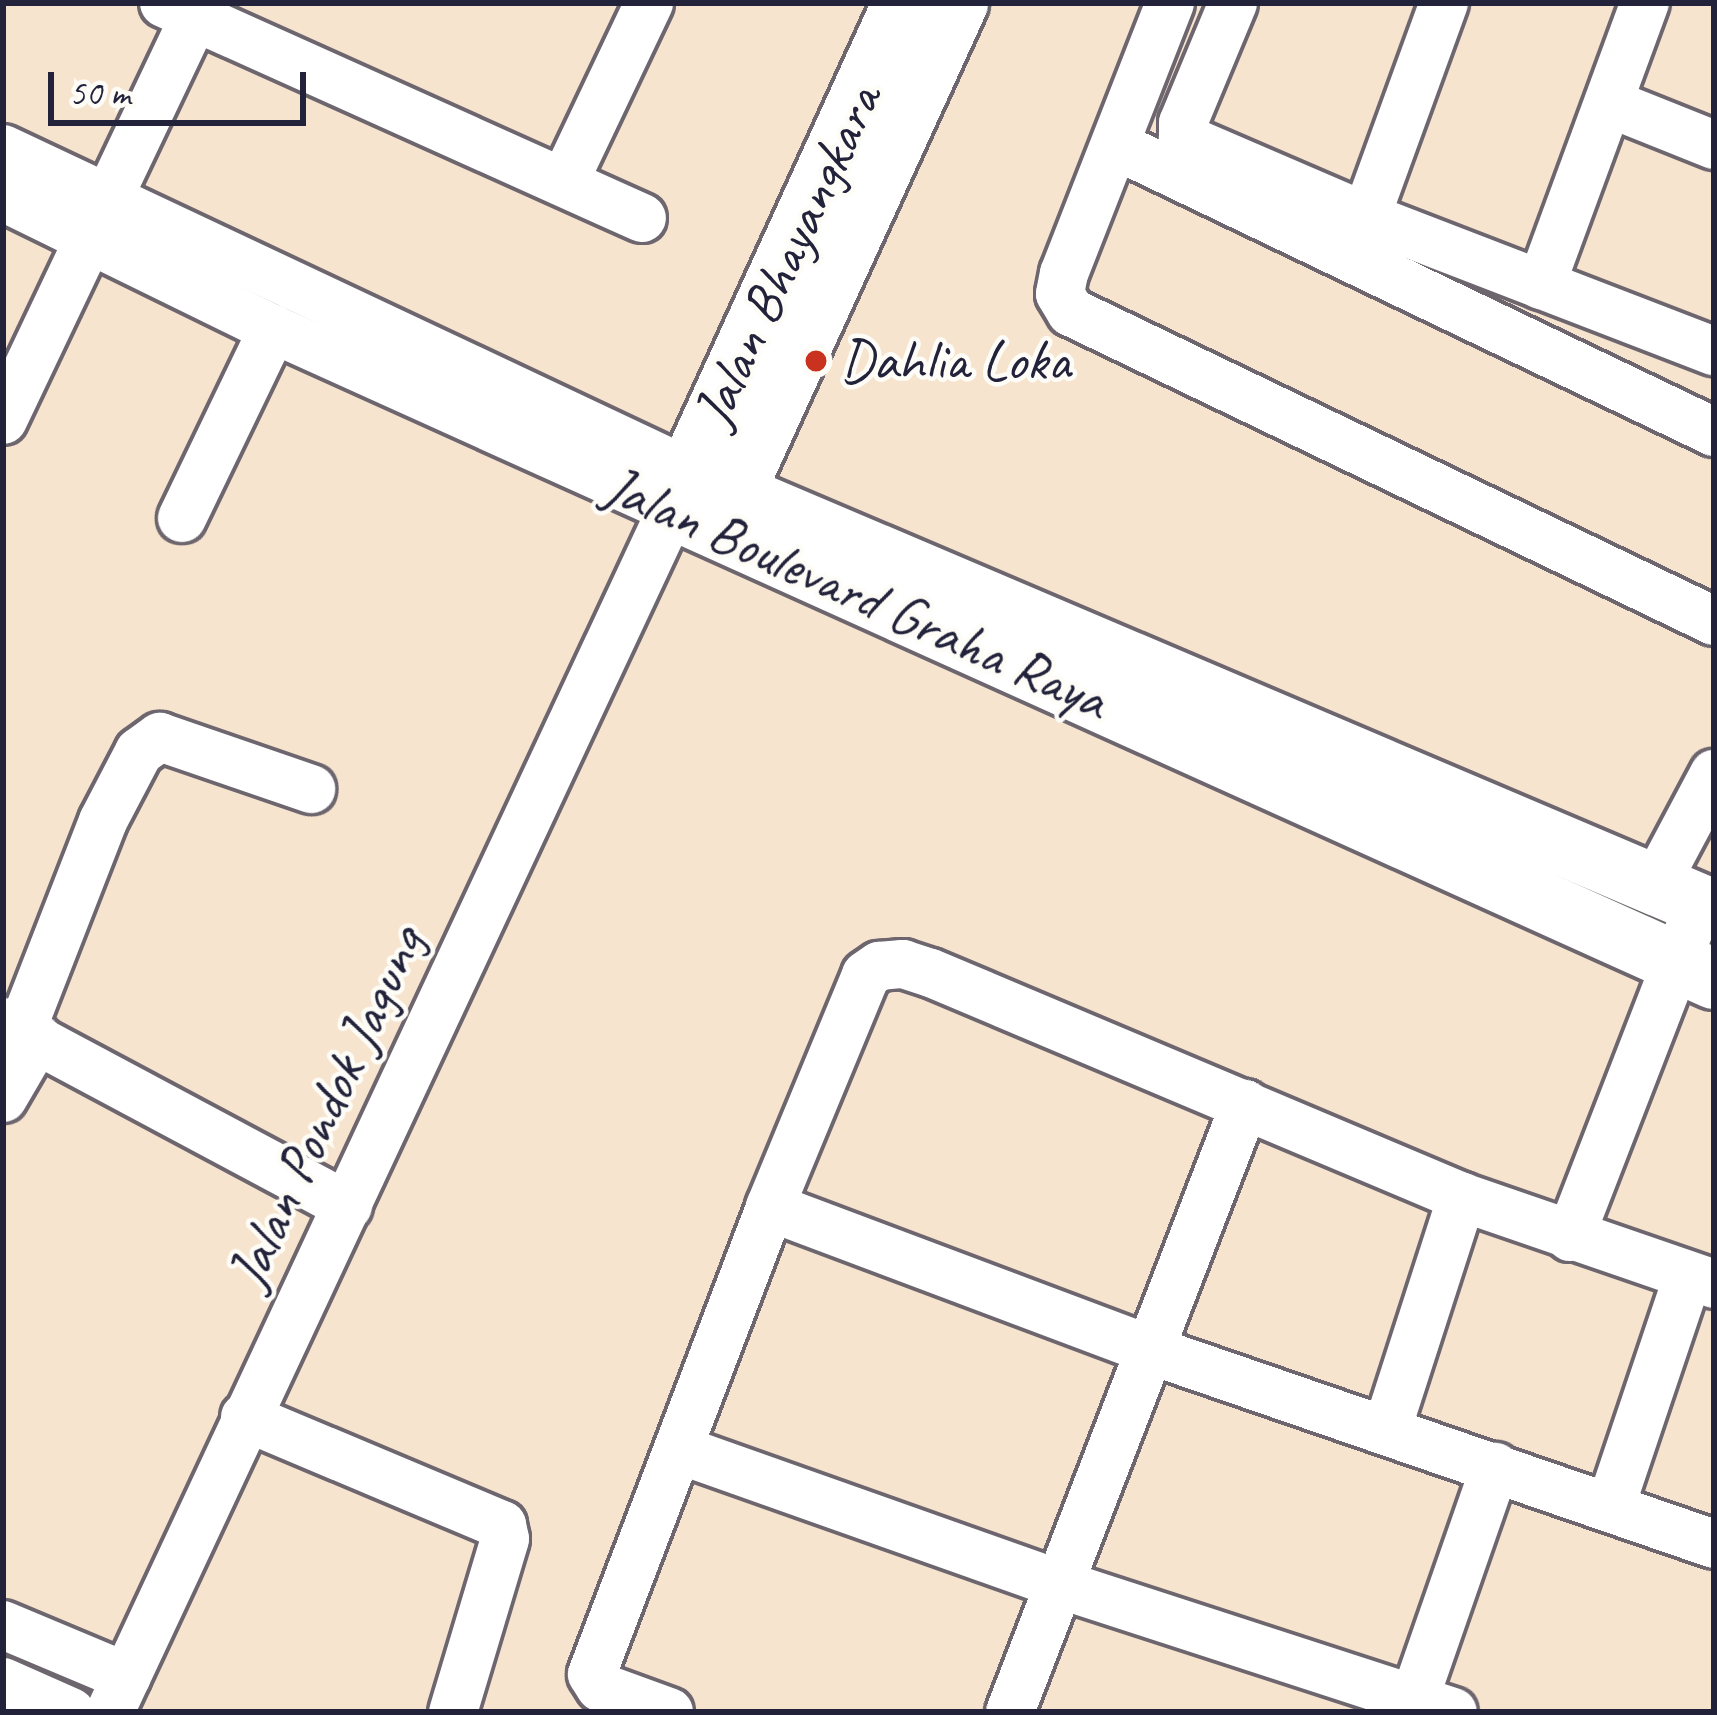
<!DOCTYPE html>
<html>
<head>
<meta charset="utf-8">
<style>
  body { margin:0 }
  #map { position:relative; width:1717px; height:1715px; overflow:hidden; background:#f7e4ce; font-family:Caveat,sans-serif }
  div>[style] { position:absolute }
  .roads { filter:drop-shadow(3px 0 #6d666e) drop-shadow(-3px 0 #6d666e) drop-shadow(0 3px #6d666e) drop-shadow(0 -3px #6d666e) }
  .minor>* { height:48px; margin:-24px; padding:0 24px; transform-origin:24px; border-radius:24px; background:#fff }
  .major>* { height:60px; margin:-30px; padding:0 30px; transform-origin:30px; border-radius:30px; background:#fff }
  .dots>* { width:33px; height:33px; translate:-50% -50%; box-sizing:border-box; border:6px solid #fdfcf7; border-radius:50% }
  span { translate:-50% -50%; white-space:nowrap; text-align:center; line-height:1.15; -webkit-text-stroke:9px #fdfcf7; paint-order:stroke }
  .street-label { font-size:57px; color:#22223b }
  .poi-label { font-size:57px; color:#22223b }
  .left { translate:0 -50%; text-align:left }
  .frame { position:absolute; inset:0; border:6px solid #22223b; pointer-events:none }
  .scale { position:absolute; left:48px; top:72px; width:258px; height:54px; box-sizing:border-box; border:6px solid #22223b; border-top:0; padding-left:15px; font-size:36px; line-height:42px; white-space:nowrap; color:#22223b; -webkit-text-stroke:9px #fdfcf7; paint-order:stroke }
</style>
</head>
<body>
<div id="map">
  <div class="roads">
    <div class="minor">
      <div style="left:164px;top:3px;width:524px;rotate:24.22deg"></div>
      <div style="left:1170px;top:3px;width:290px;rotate:111.4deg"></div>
      <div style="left:1064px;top:273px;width:21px;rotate:101deg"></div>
      <div style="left:1060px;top:294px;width:21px;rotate:59deg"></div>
      <div style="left:1071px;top:312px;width:713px;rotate:25.67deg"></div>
      <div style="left:1233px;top:3px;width:130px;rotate:112.6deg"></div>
      <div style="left:1183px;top:123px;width:15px;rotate:90deg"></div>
      <div style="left:1183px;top:138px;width:199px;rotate:23.3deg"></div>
      <div style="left:1366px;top:217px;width:373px;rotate:21.1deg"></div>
      <div style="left:1609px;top:103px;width:113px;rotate:21.8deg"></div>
      <div style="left:1117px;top:146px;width:662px;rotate:25.6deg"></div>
      <div style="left:3px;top:149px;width:758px;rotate:25.21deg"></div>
      <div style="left:565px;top:180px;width:196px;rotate:-64.6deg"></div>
      <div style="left:3px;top:197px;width:301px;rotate:26.1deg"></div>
      <div style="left:273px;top:329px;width:438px;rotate:24.3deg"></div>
      <div style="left:672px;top:509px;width:1328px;rotate:115.04deg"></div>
      <div style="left:1366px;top:217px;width:228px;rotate:-70deg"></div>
      <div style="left:1541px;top:285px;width:301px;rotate:-69.8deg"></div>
      <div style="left:3px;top:420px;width:462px;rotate:-64.6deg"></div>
      <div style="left:182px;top:518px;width:210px;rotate:-64.3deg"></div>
      <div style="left:1655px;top:885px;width:126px;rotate:-62deg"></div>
      <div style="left:3px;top:1022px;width:391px;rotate:28.1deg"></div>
      <div style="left:22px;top:1029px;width:223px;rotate:-68.7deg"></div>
      <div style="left:103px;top:821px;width:78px;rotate:-62.4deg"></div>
      <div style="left:139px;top:752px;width:26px;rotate:-36deg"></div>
      <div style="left:160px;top:737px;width:160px;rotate:19deg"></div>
      <div style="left:3px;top:1098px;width:69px;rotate:-59.7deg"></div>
      <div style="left:770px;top:1207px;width:406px;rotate:20.6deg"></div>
      <div style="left:1150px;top:1350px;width:596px;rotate:18.98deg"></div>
      <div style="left:1570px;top:1237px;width:331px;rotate:-68.8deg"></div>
      <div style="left:245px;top:1417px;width:279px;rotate:22.8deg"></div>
      <div style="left:502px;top:1525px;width:14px;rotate:78deg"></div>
      <div style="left:505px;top:1539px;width:181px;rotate:106.7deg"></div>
      <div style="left:1387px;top:1429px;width:244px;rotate:-72.1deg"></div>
      <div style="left:680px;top:1450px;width:402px;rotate:19.5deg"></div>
      <div style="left:1059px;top:1584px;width:414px;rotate:18deg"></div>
      <div style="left:1610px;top:1508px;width:245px;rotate:-71.4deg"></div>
      <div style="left:3px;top:1625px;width:134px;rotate:22.8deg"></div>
      <div style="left:3px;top:1682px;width:74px;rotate:23.8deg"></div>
      <div style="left:1414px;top:1700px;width:247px;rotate:-70.8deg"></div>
      <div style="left:669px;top:1712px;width:73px;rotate:-160.1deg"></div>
      <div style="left:600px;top:1687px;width:15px;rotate:-122deg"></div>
      <div style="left:592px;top:1674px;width:500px;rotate:-69.1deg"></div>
      <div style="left:770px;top:1207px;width:251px;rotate:-67.5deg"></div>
      <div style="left:866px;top:975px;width:16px;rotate:-35deg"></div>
      <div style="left:879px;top:966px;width:24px;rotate:-5deg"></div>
      <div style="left:903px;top:964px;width:29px;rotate:18deg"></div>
      <div style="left:931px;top:973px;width:576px;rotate:22.87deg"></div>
      <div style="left:1462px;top:1197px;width:267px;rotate:19deg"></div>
      <div style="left:1010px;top:1712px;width:652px;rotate:-68.87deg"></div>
    </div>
    <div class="major">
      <div style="left:903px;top:3px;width:556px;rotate:114.54deg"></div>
      <div style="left:672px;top:509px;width:1143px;rotate:24.28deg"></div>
      <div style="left:738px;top:495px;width:1061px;rotate:23.04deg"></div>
      <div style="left:719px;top:527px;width:576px;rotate:-65.48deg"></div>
    </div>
  </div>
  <div class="dots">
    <div style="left:816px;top:361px;background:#c8321e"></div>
  </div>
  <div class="street-label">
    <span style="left:787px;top:256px;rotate:-65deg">Jalan Bhayangkara</span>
    <span style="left:856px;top:593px;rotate:24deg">Jalan Boulevard Graha Raya</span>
    <span style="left:326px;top:1108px;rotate:-65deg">Jalan Pondok Jagung</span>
  </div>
  <div class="poi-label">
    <span class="left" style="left:840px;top:361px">Dahlia Loka</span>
  </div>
  <div class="frame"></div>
  <div class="scale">50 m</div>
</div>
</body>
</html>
